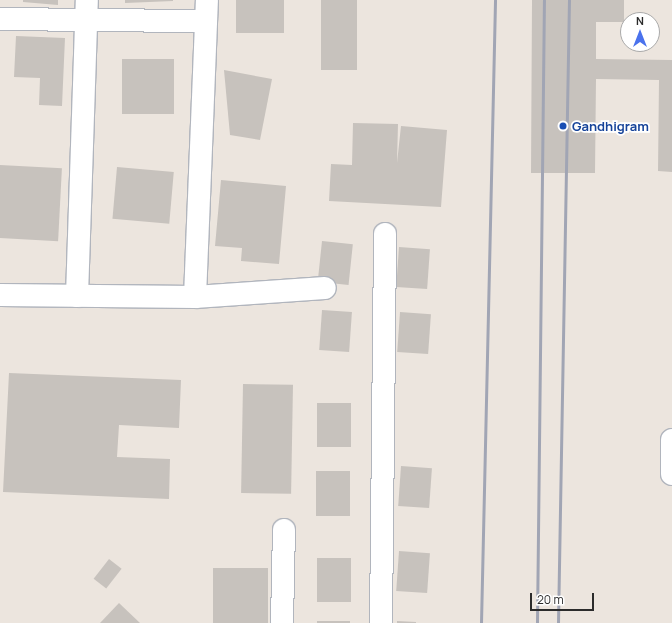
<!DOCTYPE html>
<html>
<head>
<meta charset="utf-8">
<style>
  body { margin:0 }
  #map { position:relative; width:672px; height:623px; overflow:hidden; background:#ece5de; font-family:Manrope,sans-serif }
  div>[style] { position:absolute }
  .building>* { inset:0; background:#c7c2bd; transform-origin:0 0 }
  .roads { filter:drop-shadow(1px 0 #b1b5bd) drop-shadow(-1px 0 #b1b5bd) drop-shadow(0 1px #b1b5bd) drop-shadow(0 -1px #b1b5bd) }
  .street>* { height:22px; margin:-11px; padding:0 11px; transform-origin:11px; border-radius:11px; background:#fff }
  .secondary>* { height:22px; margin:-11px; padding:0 11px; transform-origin:11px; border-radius:11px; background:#fff }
  .rail>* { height:3px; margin:-1.5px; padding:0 1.5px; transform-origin:1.5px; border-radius:1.5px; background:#a1a5b4 }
  .dots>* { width:11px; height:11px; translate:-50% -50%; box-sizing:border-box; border:2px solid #fff; border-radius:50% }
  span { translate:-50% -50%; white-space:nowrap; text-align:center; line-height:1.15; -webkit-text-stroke:3.5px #fff; paint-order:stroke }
  .transit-label { font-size:13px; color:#164399; font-weight:700 }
  .left { translate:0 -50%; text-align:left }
  .north { position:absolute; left:620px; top:12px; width:40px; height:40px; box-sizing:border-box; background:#fff; border:1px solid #aaa; border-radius:50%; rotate:0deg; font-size:11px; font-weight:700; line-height:16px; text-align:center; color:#2b2b2b }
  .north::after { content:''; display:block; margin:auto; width:14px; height:18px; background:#4a72ed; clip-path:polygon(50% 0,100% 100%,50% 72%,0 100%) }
  .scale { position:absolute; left:530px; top:593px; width:64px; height:18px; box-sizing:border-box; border:2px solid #2b2b2b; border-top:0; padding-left:5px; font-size:12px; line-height:14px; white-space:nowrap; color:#2b2b2b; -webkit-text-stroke:3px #fff; paint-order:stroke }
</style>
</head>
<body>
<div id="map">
  <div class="building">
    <div style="clip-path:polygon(23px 0,58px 0,58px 5px,23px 2px)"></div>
    <div style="clip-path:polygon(125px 0,173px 0,173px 1px,125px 3px)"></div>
    <div style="left:236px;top:0;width:48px;height:33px"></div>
    <div style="left:321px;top:0;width:36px;height:70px"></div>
    <div style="clip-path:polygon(532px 0,624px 0,624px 22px,596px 22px,596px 59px,672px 60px,672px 172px,658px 171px,659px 80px,596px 79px,595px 173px,531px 173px)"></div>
    <div style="clip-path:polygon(16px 36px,65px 38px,62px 106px,39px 105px,40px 78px,14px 77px)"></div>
    <div style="left:122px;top:59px;width:52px;height:55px"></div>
    <div style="clip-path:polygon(224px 70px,272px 79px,260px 140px,230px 135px)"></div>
    <div style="clip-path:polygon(353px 123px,398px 124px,397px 163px,401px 126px,447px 130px,441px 207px,329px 201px,331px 164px,352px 165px)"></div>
    <div style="left:0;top:165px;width:62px;height:73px;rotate:3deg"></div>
    <div style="left:117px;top:167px;width:57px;height:52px;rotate:5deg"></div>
    <div style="clip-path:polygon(221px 180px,286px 186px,279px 264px,241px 261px,242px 248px,215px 246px)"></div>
    <div style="left:322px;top:241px;width:31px;height:41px;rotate:6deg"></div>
    <div style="left:399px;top:247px;width:31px;height:40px;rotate:4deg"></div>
    <div style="left:322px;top:310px;width:30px;height:40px;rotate:4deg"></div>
    <div style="left:400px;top:312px;width:31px;height:40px;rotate:4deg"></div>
    <div style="clip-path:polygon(9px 373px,181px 380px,179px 428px,119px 425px,117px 457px,170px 459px,169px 499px,3px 492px)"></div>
    <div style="left:243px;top:384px;width:50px;height:109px;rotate:1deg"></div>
    <div style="left:317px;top:403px;width:34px;height:44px"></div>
    <div style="left:401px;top:466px;width:31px;height:40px;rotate:4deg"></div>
    <div style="left:316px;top:471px;width:34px;height:45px"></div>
    <div style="left:399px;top:551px;width:31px;height:40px;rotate:4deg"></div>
    <div style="left:317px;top:558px;width:34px;height:44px"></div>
    <div style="left:109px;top:559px;width:16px;height:25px;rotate:38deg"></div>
    <div style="left:213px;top:568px;width:55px;height:55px"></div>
    <div style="clip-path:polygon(119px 603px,140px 623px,100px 623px)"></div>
    <div style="left:317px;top:621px;width:33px;height:2px"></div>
    <div style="clip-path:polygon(397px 621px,416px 622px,416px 623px,397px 623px)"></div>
  </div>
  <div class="roads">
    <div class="street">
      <div style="left:0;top:19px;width:206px;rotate:0.6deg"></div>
      <div style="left:0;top:295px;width:195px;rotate:0.6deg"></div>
      <div style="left:195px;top:297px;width:130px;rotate:-4deg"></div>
      <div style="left:77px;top:296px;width:296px;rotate:-88.1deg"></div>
      <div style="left:195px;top:297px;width:297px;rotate:-87.7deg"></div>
      <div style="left:282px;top:623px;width:93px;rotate:-88.8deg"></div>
      <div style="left:381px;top:623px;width:389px;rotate:-89.4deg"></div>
    </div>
    <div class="secondary">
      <div style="left:672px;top:440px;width:34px;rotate:90deg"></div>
    </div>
  </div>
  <div class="rail">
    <div style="left:481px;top:623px;width:623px;rotate:-88.71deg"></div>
    <div style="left:537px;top:623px;width:623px;rotate:-89.36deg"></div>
    <div style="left:558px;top:623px;width:623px;rotate:-88.99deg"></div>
  </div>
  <div class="dots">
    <div style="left:563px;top:126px;background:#1a4fb4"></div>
  </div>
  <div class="transit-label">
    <span class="left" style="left:572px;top:126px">Gandhigram</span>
  </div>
  <div class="north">N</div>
  <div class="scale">20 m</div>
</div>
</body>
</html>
